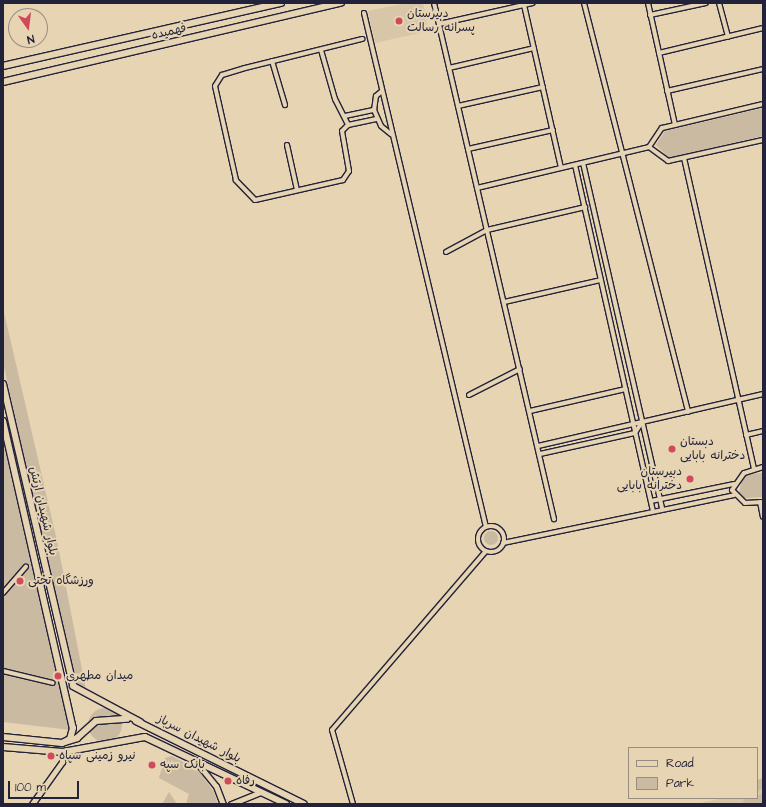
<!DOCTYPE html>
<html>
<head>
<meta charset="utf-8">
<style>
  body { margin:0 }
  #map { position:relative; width:766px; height:807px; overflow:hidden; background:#e6d4b2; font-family:"Architects Daughter","Playpen Sans Arabic",sans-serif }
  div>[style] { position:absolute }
  .built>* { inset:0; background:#d8c6a9 }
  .green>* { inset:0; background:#c9baa1 }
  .round { border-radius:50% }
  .roads { filter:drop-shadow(1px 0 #22223b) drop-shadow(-1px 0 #22223b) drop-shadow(0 1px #22223b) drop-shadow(0 -1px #22223b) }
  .minor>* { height:4px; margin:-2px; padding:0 2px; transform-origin:2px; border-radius:2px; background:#e6d4b2 }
  .minor>.ring { margin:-2px; padding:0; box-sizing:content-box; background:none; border:4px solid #e6d4b2; border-radius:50% }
  .tertiary>* { height:5px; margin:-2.5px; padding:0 2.5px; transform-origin:2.5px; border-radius:2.5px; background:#e6d4b2 }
  .secondary>* { height:5.5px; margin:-2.75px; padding:0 2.75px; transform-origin:2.75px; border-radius:2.75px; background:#e6d4b2 }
  .primary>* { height:6px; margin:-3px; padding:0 3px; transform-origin:3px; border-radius:3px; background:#e6d4b2 }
  .dots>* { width:11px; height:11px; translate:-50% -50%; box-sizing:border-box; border:2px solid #e6d4b2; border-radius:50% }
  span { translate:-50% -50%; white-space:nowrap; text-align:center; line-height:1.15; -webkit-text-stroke:4px #e6d4b2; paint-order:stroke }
  .poi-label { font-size:12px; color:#22223b }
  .left { translate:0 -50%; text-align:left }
  .right { translate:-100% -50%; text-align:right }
  .street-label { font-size:12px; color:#22223b }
  .frame { position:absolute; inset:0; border:4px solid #22223b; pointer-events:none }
  .legend { position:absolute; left:628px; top:747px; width:130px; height:52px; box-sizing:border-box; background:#e6d4b2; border:1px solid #988d82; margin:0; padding:5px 7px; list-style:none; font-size:12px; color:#22223b }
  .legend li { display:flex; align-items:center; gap:8px; height:20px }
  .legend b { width:20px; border:1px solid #988d82 }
  .north { position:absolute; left:8px; top:8px; width:40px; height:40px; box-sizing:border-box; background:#e6d4b2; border:1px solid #988d82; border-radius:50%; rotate:166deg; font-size:11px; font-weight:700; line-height:16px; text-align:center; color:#22223b }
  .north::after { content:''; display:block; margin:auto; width:14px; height:18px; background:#d1495b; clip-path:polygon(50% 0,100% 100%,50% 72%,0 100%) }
  .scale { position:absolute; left:8px; top:781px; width:71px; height:18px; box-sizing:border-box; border:2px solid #22223b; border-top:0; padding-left:5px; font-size:12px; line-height:14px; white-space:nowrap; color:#22223b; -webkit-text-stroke:3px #e6d4b2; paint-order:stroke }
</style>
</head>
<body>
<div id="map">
  <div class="built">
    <div style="clip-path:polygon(407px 3px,423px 3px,429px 31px,375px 43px,368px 11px)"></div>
    <div style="clip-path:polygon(763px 789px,763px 804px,696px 804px,723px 798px,757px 798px,757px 790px)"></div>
  </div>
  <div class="green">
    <div style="clip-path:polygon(763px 108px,763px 136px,669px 158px,656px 145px,665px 131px)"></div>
    <div style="clip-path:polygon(3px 308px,57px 541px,86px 690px,75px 684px,71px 673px,3px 362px)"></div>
    <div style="clip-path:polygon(3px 439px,71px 730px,3px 722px)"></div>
    <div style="clip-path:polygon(763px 473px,763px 497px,743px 498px,739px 493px,742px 480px,748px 474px)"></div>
    <div class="round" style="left:484px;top:531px;width:14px;height:14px"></div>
    <div class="round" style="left:88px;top:708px;width:34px;height:34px"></div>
    <div style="clip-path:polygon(172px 756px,199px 771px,214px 792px,218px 804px,186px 804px,189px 794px,159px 778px,165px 758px)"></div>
    <div style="clip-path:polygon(763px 778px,763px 788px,757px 792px,757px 780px)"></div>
    <div style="clip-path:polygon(169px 792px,177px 804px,162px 804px)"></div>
    <div style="clip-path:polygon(763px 794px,763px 804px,744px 804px,743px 799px)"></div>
  </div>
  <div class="roads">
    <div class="minor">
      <div style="left:434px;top:3px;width:530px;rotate:76.91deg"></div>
      <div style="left:584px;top:3px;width:422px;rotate:75.7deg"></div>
      <div style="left:648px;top:3px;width:125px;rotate:77.5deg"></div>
      <div style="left:719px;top:3px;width:35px;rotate:75deg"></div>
      <div style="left:524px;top:5px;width:167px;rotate:77.2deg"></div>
      <div style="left:364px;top:13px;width:528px;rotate:76.65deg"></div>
      <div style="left:650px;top:15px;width:57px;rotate:-12.1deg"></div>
      <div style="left:439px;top:24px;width:96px;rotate:-12.6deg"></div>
      <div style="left:321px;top:50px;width:51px;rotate:74.1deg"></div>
      <div style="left:335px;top:99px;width:29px;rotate:63deg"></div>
      <div style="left:348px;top:125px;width:8px;rotate:135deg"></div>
      <div style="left:342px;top:131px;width:41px;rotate:80.1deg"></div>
      <div style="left:349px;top:171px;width:11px;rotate:124deg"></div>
      <div style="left:343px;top:180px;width:90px;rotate:167.2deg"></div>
      <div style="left:255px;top:200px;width:28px;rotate:-134deg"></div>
      <div style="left:236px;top:180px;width:96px;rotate:-102.6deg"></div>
      <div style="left:215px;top:86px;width:13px;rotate:-58deg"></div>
      <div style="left:222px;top:75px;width:24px;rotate:-17deg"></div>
      <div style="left:245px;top:68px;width:121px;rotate:-13.9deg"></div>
      <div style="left:659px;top:53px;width:107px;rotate:-13.5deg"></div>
      <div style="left:272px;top:61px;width:46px;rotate:73.5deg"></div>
      <div style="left:449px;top:68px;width:87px;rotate:-13.2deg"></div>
      <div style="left:382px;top:91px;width:8px;rotate:140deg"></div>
      <div style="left:376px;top:96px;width:14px;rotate:98deg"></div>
      <div style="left:374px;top:110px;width:17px;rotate:66deg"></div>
      <div style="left:381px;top:126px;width:13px;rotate:39deg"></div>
      <div style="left:667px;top:91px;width:98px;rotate:-12.9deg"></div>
      <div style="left:458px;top:106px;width:87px;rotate:-12.6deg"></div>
      <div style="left:345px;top:116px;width:30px;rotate:-12deg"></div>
      <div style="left:348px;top:125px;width:29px;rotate:-12deg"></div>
      <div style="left:287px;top:145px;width:46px;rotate:77.5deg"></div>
      <div style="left:649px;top:147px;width:24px;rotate:36deg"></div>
      <div style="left:668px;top:161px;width:97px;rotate:-12.5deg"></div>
      <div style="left:468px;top:149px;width:87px;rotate:-12.6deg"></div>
      <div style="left:684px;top:158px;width:319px;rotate:77.3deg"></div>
      <div style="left:583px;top:163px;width:355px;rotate:77.1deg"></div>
      <div style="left:575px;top:165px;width:355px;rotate:77.3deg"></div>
      <div style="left:477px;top:188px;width:177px;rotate:-13.4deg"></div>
      <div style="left:649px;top:147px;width:23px;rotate:-56deg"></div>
      <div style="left:662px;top:128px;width:104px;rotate:-13.4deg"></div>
      <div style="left:446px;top:252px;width:47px;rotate:-28.2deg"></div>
      <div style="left:487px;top:230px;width:101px;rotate:-13.2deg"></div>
      <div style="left:504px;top:302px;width:99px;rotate:-12.8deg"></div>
      <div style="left:469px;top:395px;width:57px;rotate:-27deg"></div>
      <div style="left:530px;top:411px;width:98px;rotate:-13deg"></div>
      <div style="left:746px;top:435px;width:17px;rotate:-13deg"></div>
      <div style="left:538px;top:446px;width:231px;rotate:-13deg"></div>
      <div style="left:540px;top:454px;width:97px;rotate:-12.5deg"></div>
      <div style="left:635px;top:433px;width:13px;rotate:-58deg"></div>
      <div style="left:763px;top:467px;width:20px;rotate:162deg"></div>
      <div style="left:744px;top:473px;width:21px;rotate:125deg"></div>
      <div style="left:732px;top:490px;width:18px;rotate:45deg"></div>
      <div style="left:745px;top:503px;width:18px;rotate:-3deg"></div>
      <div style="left:651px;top:501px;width:85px;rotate:-11.6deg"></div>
      <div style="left:760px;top:502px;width:15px;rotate:79deg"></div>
      <div class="ring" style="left:478px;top:526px;width:22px;height:22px"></div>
      <div style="left:503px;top:543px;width:236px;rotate:-11.7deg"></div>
      <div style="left:3px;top:593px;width:35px;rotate:-49deg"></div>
      <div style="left:3px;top:671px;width:51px;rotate:13.5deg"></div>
      <div style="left:353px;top:804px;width:77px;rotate:-105.8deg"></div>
      <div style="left:332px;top:730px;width:236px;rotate:-49.3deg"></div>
    </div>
    <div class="tertiary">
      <div style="left:198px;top:764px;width:28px;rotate:51deg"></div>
      <div style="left:216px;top:786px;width:19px;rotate:69deg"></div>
      <div style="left:32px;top:804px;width:52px;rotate:-54.5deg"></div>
      <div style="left:62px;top:762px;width:10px;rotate:-84deg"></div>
      <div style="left:231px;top:804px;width:32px;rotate:-22deg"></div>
    </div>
    <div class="secondary">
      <div style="left:3px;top:66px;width:285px;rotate:-12.8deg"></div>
      <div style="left:3px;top:82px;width:347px;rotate:-13.2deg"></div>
    </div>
    <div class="primary">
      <div style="left:3px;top:384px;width:310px;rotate:76.9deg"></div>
      <div style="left:73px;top:686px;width:76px;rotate:28.2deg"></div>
      <div style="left:3px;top:421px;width:315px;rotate:77.2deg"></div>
      <div style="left:73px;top:728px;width:11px;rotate:105deg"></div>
      <div style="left:70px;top:739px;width:9px;rotate:153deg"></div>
      <div style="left:136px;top:721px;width:187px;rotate:26.3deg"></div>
      <div style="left:3px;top:737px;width:59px;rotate:5.8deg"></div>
      <div style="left:62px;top:743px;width:16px;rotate:-18deg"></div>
      <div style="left:77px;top:738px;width:25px;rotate:-42deg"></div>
      <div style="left:96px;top:721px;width:31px;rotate:-4deg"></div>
      <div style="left:3px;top:747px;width:60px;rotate:4.8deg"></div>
      <div style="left:63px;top:752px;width:83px;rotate:-10.4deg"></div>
      <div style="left:145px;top:737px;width:156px;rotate:25.4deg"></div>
    </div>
  </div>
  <div class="dots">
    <div style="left:399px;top:21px;background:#d1495b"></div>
    <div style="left:672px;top:449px;background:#d1495b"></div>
    <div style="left:690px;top:479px;background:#d1495b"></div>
    <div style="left:20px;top:581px;background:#d1495b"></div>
    <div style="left:58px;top:676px;background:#d1495b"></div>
    <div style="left:51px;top:756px;background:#d1495b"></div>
    <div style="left:152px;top:765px;background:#d1495b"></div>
    <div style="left:228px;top:781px;background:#d1495b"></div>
  </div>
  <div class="poi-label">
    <span class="left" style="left:407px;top:21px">دبیرستان<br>پسرانه رسالت</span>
    <span class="left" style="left:680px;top:449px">دبستان<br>دخترانه بابایی</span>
    <span class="right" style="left:682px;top:479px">دبیرستان<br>دخترانه بابایی</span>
    <span class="left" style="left:28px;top:581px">ورزشگاه تختی</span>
    <span class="left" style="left:66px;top:676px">میدان مطهری</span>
    <span class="left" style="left:59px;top:756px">نیرو زمینی سپاه</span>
    <span class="left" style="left:160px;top:765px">بانک سپه</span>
    <span class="left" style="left:236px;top:781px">رفاه</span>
  </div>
  <div class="street-label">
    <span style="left:169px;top:32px;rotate:-13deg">فهمیده</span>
    <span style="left:43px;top:511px;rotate:77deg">بلوار شهیدان ارتش</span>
    <span style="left:199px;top:739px;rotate:27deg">بلوار شهیدان سرباز</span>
  </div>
  <div class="frame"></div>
  <ul class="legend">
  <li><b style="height:5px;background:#e6d4b2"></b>Road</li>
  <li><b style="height:11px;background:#c9baa1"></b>Park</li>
  </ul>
  <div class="north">N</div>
  <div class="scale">100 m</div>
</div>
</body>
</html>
